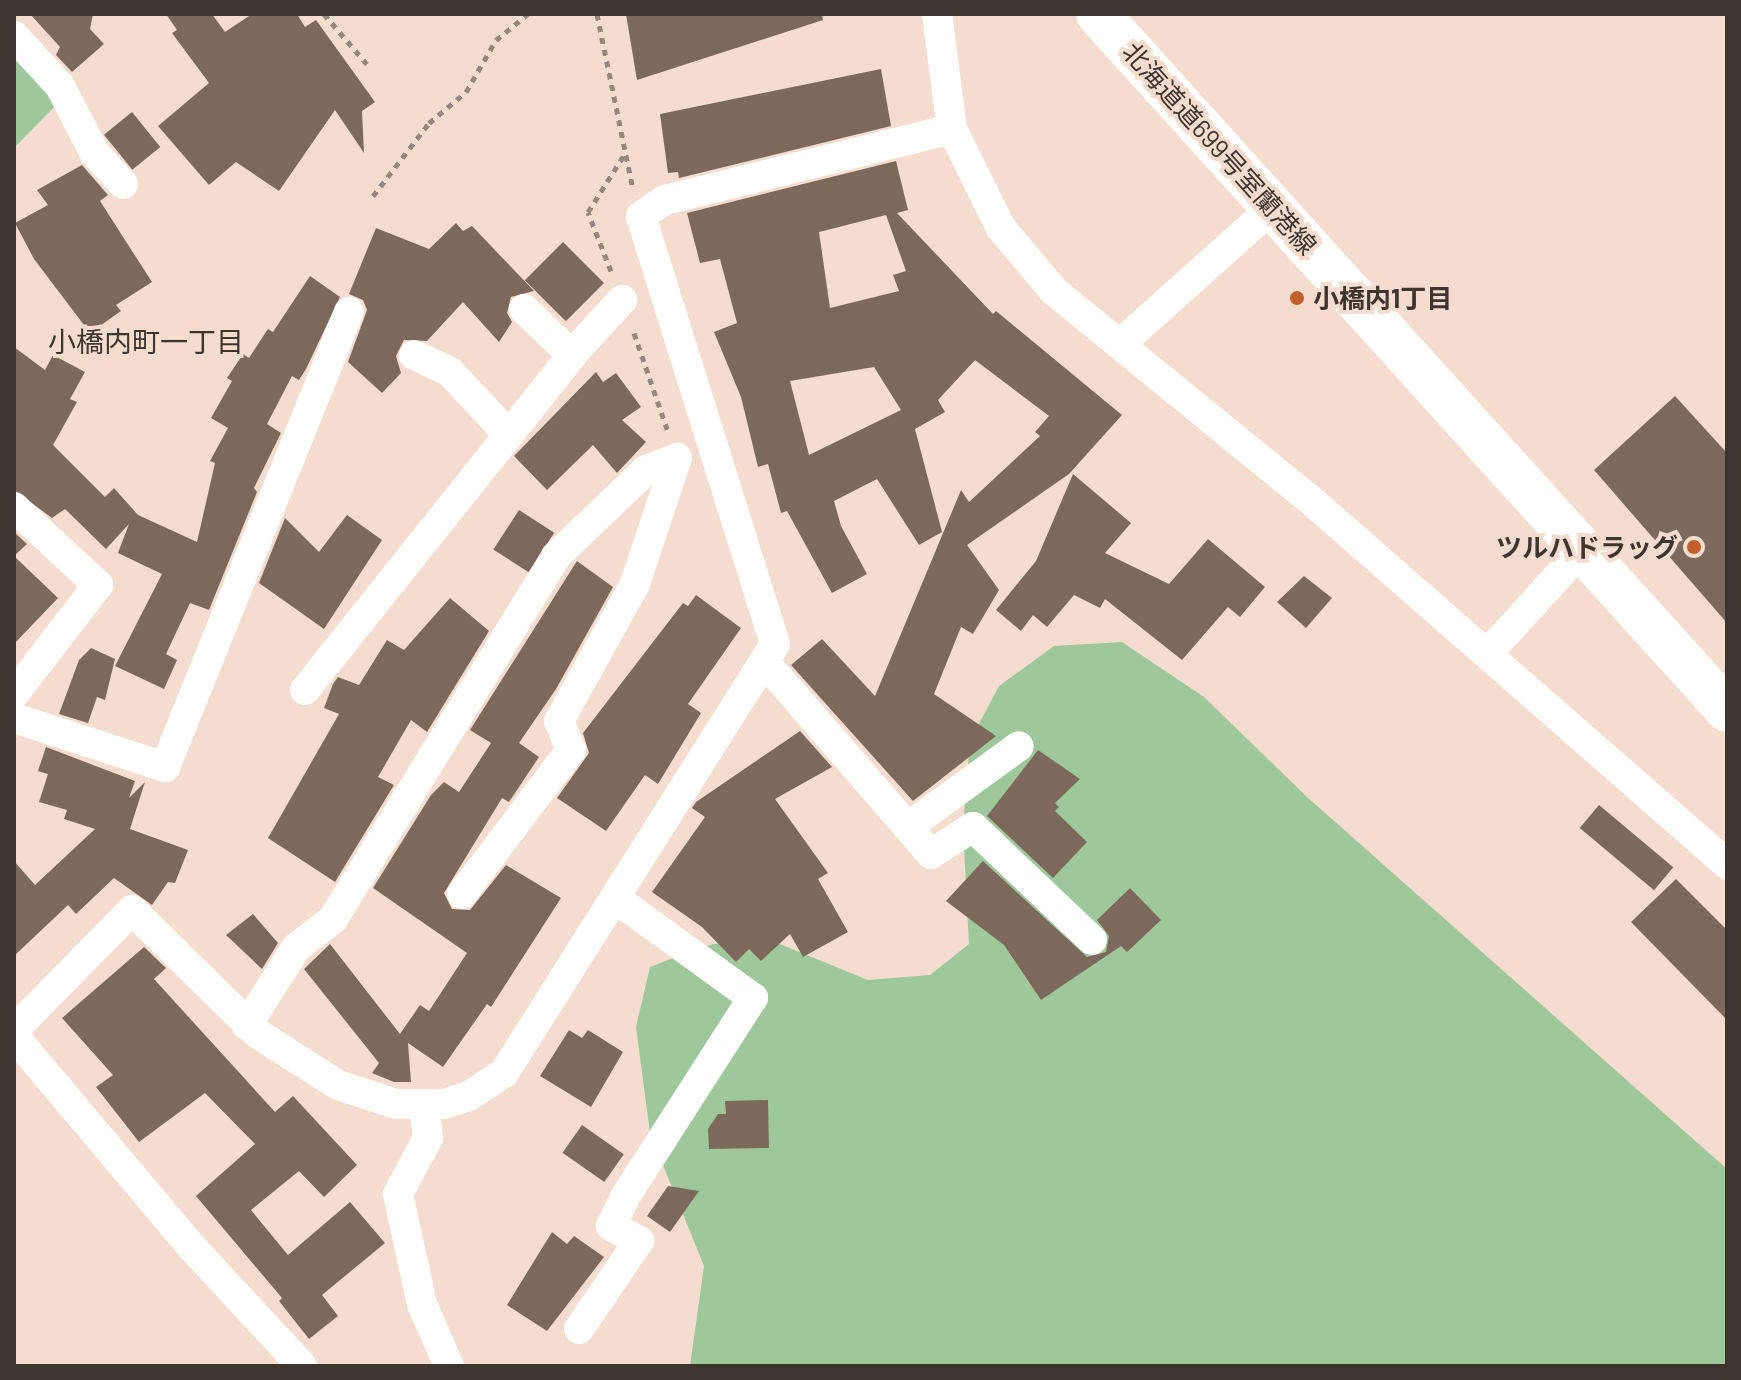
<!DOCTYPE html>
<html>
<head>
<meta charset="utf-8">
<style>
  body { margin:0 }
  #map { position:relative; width:1741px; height:1380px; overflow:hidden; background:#f4dcce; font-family:Barlow,"Noto Sans JP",sans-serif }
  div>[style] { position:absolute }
  .green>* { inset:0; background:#9ec89c }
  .building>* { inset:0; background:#7d695c; transform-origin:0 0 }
  .path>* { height:5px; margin-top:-2.5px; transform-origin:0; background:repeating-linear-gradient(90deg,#97867d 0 6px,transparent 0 12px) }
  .street>* { height:30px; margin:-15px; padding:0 15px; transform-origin:15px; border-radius:15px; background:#fff }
  .secondary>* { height:44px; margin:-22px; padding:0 22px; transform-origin:22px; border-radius:22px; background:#fff }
  .dots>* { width:22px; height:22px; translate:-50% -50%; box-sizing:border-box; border:4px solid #f4dcce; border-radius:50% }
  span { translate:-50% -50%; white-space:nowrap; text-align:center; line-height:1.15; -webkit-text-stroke:8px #f4dcce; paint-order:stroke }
  .street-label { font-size:26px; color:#3e352f }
  .poi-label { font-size:26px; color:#3e352f; font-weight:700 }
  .left { translate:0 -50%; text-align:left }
  .right { translate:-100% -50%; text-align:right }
  .neighbourhood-label { font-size:28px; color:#3e352f }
  .frame { position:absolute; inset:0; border:16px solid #3e352f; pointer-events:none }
</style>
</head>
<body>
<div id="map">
  <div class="green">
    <div style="clip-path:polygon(14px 53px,60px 101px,14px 148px)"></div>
    <div style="clip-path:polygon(1122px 642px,1204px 697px,1306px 796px,1727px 1169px,1727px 1366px,690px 1366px,704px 1266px,650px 1133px,636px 1027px,650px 967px,705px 946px,758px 935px,868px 980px,930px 975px,969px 944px,963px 827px,970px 741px,999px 686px,1054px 646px)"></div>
  </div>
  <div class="building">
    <div style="clip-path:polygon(30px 14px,93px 14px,90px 29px,104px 44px,72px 72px,56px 55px,60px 47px)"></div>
    <div style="clip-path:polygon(166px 14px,212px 14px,225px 32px,252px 14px,297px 14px,305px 27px,316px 20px,375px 102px,362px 111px,364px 153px,335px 110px,279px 191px,236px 162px,209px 185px,158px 126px,209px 83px,172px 33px,177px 30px)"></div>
    <div style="clip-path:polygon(626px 14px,822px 14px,823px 20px,637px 80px)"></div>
    <div style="clip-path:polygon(881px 69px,891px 126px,679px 178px,678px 172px,668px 173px,660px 114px)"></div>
    <div style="left:132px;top:112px;width:45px;height:36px;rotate:51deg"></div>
    <div style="clip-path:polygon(evenodd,896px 161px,908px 210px,897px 213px,993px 314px,996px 311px,1122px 415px,1069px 474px,967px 545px,999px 590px,973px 634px,961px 627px,934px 694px,996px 736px,913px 801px,791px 665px,822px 639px,875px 696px,961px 490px,969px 502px,1040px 436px,1035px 432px,1049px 416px,975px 360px,938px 400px,945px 412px,915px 429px,942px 532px,919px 545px,877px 479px,834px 501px,841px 526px,867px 574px,832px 593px,787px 511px,781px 513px,768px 464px,758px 467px,741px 397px,714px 332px,737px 323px,720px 259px,700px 263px,687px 213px,896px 161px,886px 215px,906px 271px,893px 275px,899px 291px,830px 308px,819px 232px,886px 215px,896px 161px,874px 367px,901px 410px,809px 455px,790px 381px,874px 367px)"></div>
    <div style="clip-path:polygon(82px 165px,108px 195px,100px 201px,152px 282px,116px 305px,121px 311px,90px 333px,34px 259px,15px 223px,48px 205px,37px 190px)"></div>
    <div style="clip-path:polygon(456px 223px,463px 231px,472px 226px,534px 291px,511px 297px,507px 313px,512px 322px,499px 342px,463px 302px,427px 341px,404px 340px,396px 356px,401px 373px,382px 393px,348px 362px,367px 310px,363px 300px,349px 294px,376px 228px,429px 249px)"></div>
    <div style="left:563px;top:242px;width:58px;height:54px;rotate:45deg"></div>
    <div style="clip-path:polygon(310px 276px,340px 297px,306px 369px,299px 380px,292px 376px,267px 424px,281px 433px,254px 488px,257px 492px,209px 610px,190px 603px,166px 654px,177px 660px,164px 689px,115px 666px,162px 574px,118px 553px,129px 524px,106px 549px,65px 509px,52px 518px,14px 490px,14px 347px,45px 370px,53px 355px,85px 372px,70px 399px,77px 402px,53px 445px,105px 497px,114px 488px,138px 515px,197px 542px,215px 463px,210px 461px,228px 428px,211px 418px,232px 381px,227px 378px,243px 354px,249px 358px,268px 329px,273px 332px)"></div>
    <div style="clip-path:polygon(596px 372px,603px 382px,616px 373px,641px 407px,622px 420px,646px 442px,617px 473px,593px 445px,547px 490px,514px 456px)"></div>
    <div style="clip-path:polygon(1675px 396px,1727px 453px,1727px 623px,1594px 470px)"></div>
    <div style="clip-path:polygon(1073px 474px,1131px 523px,1105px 553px,1169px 584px,1208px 539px,1265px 587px,1240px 617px,1228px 607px,1182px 660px,1105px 599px,1100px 608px,1074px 595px,1047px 627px,1033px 615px,1021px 631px,996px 610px,1036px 561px)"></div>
    <div style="left:519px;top:510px;width:42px;height:47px;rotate:33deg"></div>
    <div style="clip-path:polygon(347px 515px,382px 540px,324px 629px,259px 583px,285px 518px,319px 552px)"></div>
    <div style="clip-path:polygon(14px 532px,27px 544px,14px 556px,58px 598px,14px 644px)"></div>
    <div style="clip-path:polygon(577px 561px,613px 587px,556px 689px,519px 743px,539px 757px,509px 802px,502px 798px,444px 893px,452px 909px,470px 910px,506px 865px,561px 898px,491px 1007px,487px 1004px,443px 1067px,408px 1043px,411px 1082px,394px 1082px,372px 1073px,379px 1063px,304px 969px,330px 944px,400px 1034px,420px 1005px,429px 1011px,467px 953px,373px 888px,431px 795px,444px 782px,459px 792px,491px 743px,470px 730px)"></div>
    <div style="clip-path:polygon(1304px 576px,1332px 598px,1306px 628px,1277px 602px)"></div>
    <div style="clip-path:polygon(696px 595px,741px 628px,688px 704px,701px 713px,658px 784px,645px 775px,606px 831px,557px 798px,589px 753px,583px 733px,683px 603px,688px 606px)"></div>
    <div style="clip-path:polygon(450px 598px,489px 631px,427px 732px,411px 720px,378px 777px,394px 785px,335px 882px,268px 838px,339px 714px,324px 708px,333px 684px,338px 677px,359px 685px,387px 640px,404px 650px)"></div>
    <div style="clip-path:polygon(91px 648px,115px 659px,105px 700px,97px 697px,88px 723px,59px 714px,79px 660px)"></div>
    <div style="clip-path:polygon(800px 731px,832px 767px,775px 799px,828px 873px,818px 879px,848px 932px,803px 957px,790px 934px,761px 961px,749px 949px,736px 962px,702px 927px,652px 892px,705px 817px,692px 808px,696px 802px)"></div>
    <div style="clip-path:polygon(46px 747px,135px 781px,129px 798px,145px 782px,130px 829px,188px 850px,175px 883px,168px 882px,152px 905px,114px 878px,76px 914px,68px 905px,14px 956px,14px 861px,35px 885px,95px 829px,64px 819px,67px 810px,39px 802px,48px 774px,38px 771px)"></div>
    <div style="clip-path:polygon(1038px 750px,1080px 779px,1055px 803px,1059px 807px,1055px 811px,1087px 842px,1053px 878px,987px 816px)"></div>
    <div style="left:1599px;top:805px;width:97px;height:30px;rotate:40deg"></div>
    <div style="clip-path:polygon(983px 861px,1087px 957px,1106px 952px,1109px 936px,1097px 920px,1130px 888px,1161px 920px,1127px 952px,1121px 946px,1041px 1000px,1004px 945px,946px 901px)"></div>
    <div style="clip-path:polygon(1676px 879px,1727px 930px,1727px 1020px,1631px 922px)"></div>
    <div style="clip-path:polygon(253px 914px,278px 943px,262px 969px,226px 935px)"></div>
    <div style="clip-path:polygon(144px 947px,166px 968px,154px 979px,275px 1112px,293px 1096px,357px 1165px,324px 1197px,299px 1171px,251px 1210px,288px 1255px,350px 1202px,385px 1243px,322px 1295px,338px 1316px,309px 1339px,279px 1301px,282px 1298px,196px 1196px,255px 1144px,205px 1093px,139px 1142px,96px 1087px,113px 1075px,62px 1018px)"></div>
    <div style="clip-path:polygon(569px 1030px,582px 1038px,588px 1030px,623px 1052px,591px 1107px,540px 1076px)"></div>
    <div style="clip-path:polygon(768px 1100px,769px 1148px,709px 1149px,708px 1129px,718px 1114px,726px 1114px,725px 1101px)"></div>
    <div style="left:582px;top:1125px;width:51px;height:34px;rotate:35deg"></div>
    <div style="clip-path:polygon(668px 1186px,699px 1191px,670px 1232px,647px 1216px)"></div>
    <div style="clip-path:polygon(552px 1232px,567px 1244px,574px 1236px,604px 1257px,547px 1331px,507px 1305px)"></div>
  </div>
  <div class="path">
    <div style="left:324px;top:14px;width:66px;rotate:49.3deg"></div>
    <div style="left:597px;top:14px;width:175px;rotate:78.4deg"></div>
    <div style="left:373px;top:196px;width:92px;rotate:-52.5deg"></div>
    <div style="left:429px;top:123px;width:48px;rotate:-40deg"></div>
    <div style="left:466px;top:92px;width:60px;rotate:-60deg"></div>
    <div style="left:496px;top:40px;width:41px;rotate:-39.1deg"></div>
    <div style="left:611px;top:271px;width:63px;rotate:-111.3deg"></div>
    <div style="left:588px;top:212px;width:67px;rotate:-57.7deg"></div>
    <div style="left:634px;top:333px;width:102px;rotate:71deg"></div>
  </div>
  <div class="street">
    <div style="left:937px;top:14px;width:116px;rotate:82.6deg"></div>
    <div style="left:952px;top:129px;width:110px;rotate:63.7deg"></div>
    <div style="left:1001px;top:228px;width:82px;rotate:49.9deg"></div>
    <div style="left:1054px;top:291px;width:335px;rotate:39.2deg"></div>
    <div style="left:1314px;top:503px;width:549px;rotate:41.16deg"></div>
    <div style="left:14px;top:36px;width:68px;rotate:47.4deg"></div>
    <div style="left:60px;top:86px;width:74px;rotate:62.7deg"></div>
    <div style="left:94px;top:152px;width:43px;rotate:47.8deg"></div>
    <div style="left:524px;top:309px;width:66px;rotate:43.8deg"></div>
    <div style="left:1120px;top:344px;width:205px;rotate:-41.8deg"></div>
    <div style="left:414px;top:355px;width:40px;rotate:25deg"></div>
    <div style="left:450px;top:372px;width:86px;rotate:46.9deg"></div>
    <div style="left:14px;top:507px;width:115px;rotate:42.9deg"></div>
    <div style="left:98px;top:585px;width:138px;rotate:127.6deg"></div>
    <div style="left:1488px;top:653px;width:139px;rotate:-47.6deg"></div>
    <div style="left:764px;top:661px;width:255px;rotate:49.1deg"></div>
    <div style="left:931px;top:854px;width:50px;rotate:-32.7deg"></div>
    <div style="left:973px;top:827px;width:164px;rotate:43.5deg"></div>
    <div style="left:305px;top:690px;width:436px;rotate:-51.4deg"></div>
    <div style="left:577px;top:349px;width:67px;rotate:-47.4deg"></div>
    <div style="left:14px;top:718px;width:159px;rotate:18deg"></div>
    <div style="left:165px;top:767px;width:491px;rotate:-68deg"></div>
    <div style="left:908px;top:827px;width:137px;rotate:-36.1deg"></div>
    <div style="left:462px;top:894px;width:181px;rotate:-52.9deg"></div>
    <div style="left:571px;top:750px;width:31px;rotate:-112deg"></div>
    <div style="left:559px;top:721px;width:157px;rotate:-61deg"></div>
    <div style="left:635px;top:584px;width:133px;rotate:-71.6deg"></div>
    <div style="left:247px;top:1025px;width:91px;rotate:-57.5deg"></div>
    <div style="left:296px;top:948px;width:47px;rotate:-38.1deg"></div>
    <div style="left:333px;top:919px;width:426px;rotate:-58.4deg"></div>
    <div style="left:556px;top:556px;width:124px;rotate:-43.7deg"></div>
    <div style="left:646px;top:470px;width:33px;rotate:-21deg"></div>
    <div style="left:14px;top:1030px;width:168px;rotate:-45.5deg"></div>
    <div style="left:132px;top:910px;width:177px;rotate:44.5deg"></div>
    <div style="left:258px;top:1034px;width:95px;rotate:32.5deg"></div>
    <div style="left:338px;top:1085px;width:61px;rotate:18.1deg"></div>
    <div style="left:396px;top:1104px;width:48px"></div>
    <div style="left:444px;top:1104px;width:26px;rotate:-18deg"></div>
    <div style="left:469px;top:1096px;width:42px;rotate:-33.3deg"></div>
    <div style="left:504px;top:1073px;width:507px;rotate:-57.72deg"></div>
    <div style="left:775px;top:644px;width:448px;rotate:-107.4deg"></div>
    <div style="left:641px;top:216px;width:29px;rotate:-34deg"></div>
    <div style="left:665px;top:200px;width:296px;rotate:-13.9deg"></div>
    <div style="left:14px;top:1036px;width:272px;rotate:49.9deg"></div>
    <div style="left:189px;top:1244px;width:166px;rotate:47.2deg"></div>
    <div style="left:424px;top:1104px;width:34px;rotate:83deg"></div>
    <div style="left:428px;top:1138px;width:64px;rotate:118.2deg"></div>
    <div style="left:398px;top:1194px;width:113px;rotate:77.7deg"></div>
    <div style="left:422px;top:1304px;width:68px;rotate:66.5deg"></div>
    <div style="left:579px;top:1329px;width:107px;rotate:-55.7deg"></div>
    <div style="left:639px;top:1241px;width:32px;rotate:-152deg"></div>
    <div style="left:611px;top:1226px;width:32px;rotate:-64deg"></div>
    <div style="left:625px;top:1197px;width:237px;rotate:-57.3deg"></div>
    <div style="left:753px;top:998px;width:169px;rotate:-144.1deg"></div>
  </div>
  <div class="secondary">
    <div style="left:1098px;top:14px;width:938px;rotate:47.89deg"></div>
  </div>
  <div class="dots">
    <div style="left:1297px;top:298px;background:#c35e2d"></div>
    <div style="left:1694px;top:547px;background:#c35e2d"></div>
  </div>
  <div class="street-label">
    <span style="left:1220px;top:148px;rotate:48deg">北海道道699号室蘭港線</span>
  </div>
  <div class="poi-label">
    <span class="left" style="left:1313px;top:298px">小橋内1丁目</span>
    <span class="right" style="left:1678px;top:547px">ツルハドラッグ</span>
  </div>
  <div class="neighbourhood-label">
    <span style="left:146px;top:341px">小橋内町一丁目</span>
  </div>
  <div class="frame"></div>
</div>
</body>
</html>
